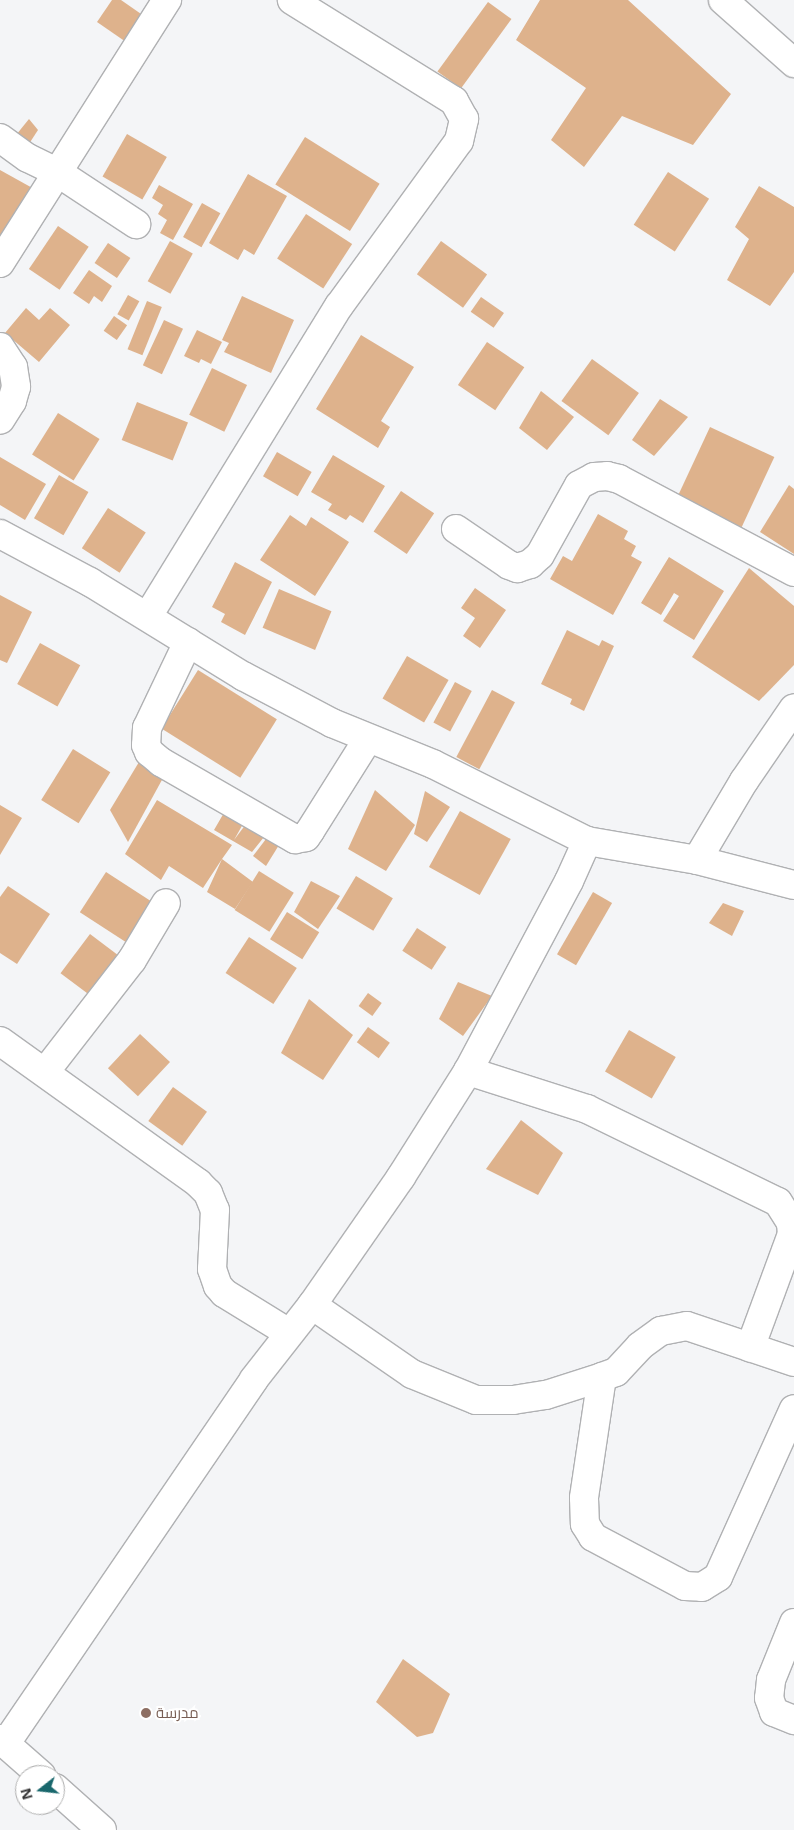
<!DOCTYPE html>
<html>
<head>
<meta charset="utf-8">
<style>
  body { margin:0 }
  #map { position:relative; width:794px; height:1830px; overflow:hidden; background:#f4f5f7; font-family:"Noto Sans",Cairo,sans-serif }
  div>[style] { position:absolute }
  .building>* { inset:0; background:#deb28c; transform-origin:0 0 }
  .roads { filter:drop-shadow(1px 0 #b0b1b3) drop-shadow(-1px 0 #b0b1b3) drop-shadow(0 1px #b0b1b3) drop-shadow(0 -1px #b0b1b3) }
  .minor>* { height:28px; margin:-14px; padding:0 14px; transform-origin:14px; border-radius:14px; background:#fff }
  .primary>* { height:28px; margin:-14px; padding:0 14px; transform-origin:14px; border-radius:14px; background:#fff }
  .dots>* { width:14px; height:14px; translate:-50% -50%; box-sizing:border-box; border:2px solid #fff; border-radius:50% }
  span { translate:-50% -50%; white-space:nowrap; text-align:center; line-height:1.15; -webkit-text-stroke:4px #fff; paint-order:stroke }
  .education-label { font-size:15px; color:#785e54 }
  .left { translate:0 -50%; text-align:left }
  .north { position:absolute; left:15px; top:1765px; width:50px; height:50px; box-sizing:border-box; background:#fff; border:1px solid #aeaeae; border-radius:50%; rotate:254deg; font-size:14px; font-weight:700; line-height:20px; text-align:center; color:#343435 }
  .north::after { content:''; display:block; margin:auto; width:18px; height:22px; background:#19676c; clip-path:polygon(50% 0,100% 100%,50% 72%,0 100%) }
</style>
</head>
<body>
<div id="map">
  <div class="building">
    <div style="clip-path:polygon(112px 0,121px 0,144px 16px,126px 42px,97px 22px)"></div>
    <div style="clip-path:polygon(540px 0,628px 0,731px 94px,693px 145px,622px 116px,584px 167px,551px 140px,586px 88px,516px 40px)"></div>
    <div style="left:488px;top:2px;width:29px;height:86px;rotate:36deg"></div>
    <div style="clip-path:polygon(29px 119px,38px 130px,25px 150px,12px 140px)"></div>
    <div style="left:127px;top:134px;width:46px;height:49px;rotate:30deg"></div>
    <div style="left:305px;top:137px;width:88px;height:56px;rotate:32deg"></div>
    <div style="clip-path:polygon(0 170px,36px 190px,0 236px)"></div>
    <div style="left:668px;top:172px;width:49px;height:63px;rotate:33deg"></div>
    <div style="clip-path:polygon(248px 174px,287px 196px,254px 255px,244px 249px,238px 260px,209px 243px)"></div>
    <div style="clip-path:polygon(159px 185px,193px 204px,173px 240px,160px 233px,167px 220px,158px 214px,163px 205px,152px 198px)"></div>
    <div style="clip-path:polygon(759px 186px,794px 207px,794px 272px,770px 306px,727px 280px,749px 239px,735px 227px)"></div>
    <div style="left:202px;top:203px;width:21px;height:39px;rotate:29deg"></div>
    <div style="left:306px;top:214px;width:55px;height:53px;rotate:33deg"></div>
    <div style="left:58px;top:226px;width:37px;height:52px;rotate:34deg"></div>
    <div style="left:170px;top:241px;width:26px;height:46px;rotate:29deg"></div>
    <div style="left:441px;top:241px;width:57px;height:41px;rotate:36deg"></div>
    <div style="left:108px;top:243px;width:27px;height:24px;rotate:34deg"></div>
    <div style="clip-path:polygon(89px 270px,112px 286px,102px 302px,94px 296px,89px 304px,73px 293px)"></div>
    <div style="left:128px;top:295px;width:13px;height:22px;rotate:29deg"></div>
    <div style="clip-path:polygon(242px 296px,294px 320px,271px 373px,224px 352px,229px 343px,222px 340px)"></div>
    <div style="left:481px;top:297px;width:28px;height:18px;rotate:35deg"></div>
    <div style="left:147px;top:301px;width:16px;height:52px;rotate:22deg"></div>
    <div style="clip-path:polygon(26px 308px,39px 320px,50px 308px,70px 325px,39px 362px,5px 333px)"></div>
    <div style="left:114px;top:316px;width:16px;height:18px;rotate:35deg"></div>
    <div style="left:164px;top:320px;width:21px;height:50px;rotate:25deg"></div>
    <div style="clip-path:polygon(197px 330px,222px 342px,211px 364px,201px 359px,199px 363px,184px 356px)"></div>
    <div style="clip-path:polygon(361px 335px,414px 367px,381px 421px,390px 427px,378px 448px,316px 409px)"></div>
    <div style="left:487px;top:342px;width:45px;height:52px;rotate:34deg"></div>
    <div style="left:592px;top:359px;width:58px;height:52px;rotate:36deg"></div>
    <div style="left:212px;top:368px;width:39px;height:52px;rotate:26deg"></div>
    <div style="clip-path:polygon(541px 391px,574px 417px,547px 450px,519px 428px)"></div>
    <div style="clip-path:polygon(660px 399px,688px 417px,654px 456px,632px 440px)"></div>
    <div style="left:137px;top:402px;width:55px;height:41px;rotate:22deg"></div>
    <div style="left:58px;top:413px;width:49px;height:49px;rotate:32deg"></div>
    <div style="left:710px;top:427px;width:71px;height:78px;rotate:25deg"></div>
    <div style="left:277px;top:452px;width:40px;height:28px;rotate:30deg"></div>
    <div style="clip-path:polygon(333px 455px,385px 486px,363px 523px,350px 515px,346px 520px,328px 510px,332px 504px,311px 492px)"></div>
    <div style="clip-path:polygon(0 457px,46px 484px,25px 520px,0 505px)"></div>
    <div style="left:59px;top:475px;width:34px;height:50px;rotate:30deg"></div>
    <div style="clip-path:polygon(789px 485px,794px 489px,794px 554px,760px 532px)"></div>
    <div style="left:401px;top:491px;width:40px;height:49px;rotate:34deg"></div>
    <div style="left:108px;top:508px;width:45px;height:48px;rotate:33deg"></div>
    <div style="clip-path:polygon(598px 514px,628px 531px,624px 539px,636px 546px,631px 556px,642px 562px,613px 615px,550px 579px,563px 556px,572px 561px)"></div>
    <div style="clip-path:polygon(290px 515px,306px 526px,311px 517px,349px 542px,315px 596px,260px 560px)"></div>
    <div style="clip-path:polygon(669px 557px,724px 591px,694px 640px,663px 621px,679px 596px,674px 593px,661px 615px,641px 603px)"></div>
    <div style="clip-path:polygon(235px 562px,272px 582px,245px 635px,221px 622px,225px 614px,212px 607px)"></div>
    <div style="clip-path:polygon(749px 568px,794px 606px,794px 665px,759px 701px,692px 657px)"></div>
    <div style="clip-path:polygon(475px 588px,506px 610px,480px 648px,463px 636px,475px 618px,461px 608px)"></div>
    <div style="left:279px;top:589px;width:57px;height:42px;rotate:23deg"></div>
    <div style="clip-path:polygon(0 595px,32px 612px,7px 663px,0 660px)"></div>
    <div style="clip-path:polygon(567px 630px,599px 646px,602px 640px,614px 646px,584px 711px,570px 704px,572px 699px,541px 684px)"></div>
    <div style="left:40px;top:643px;width:46px;height:47px;rotate:29deg"></div>
    <div style="left:407px;top:656px;width:48px;height:49px;rotate:30deg"></div>
    <div style="left:198px;top:670px;width:93px;height:69px;rotate:32deg"></div>
    <div style="left:455px;top:682px;width:19px;height:46px;rotate:28deg"></div>
    <div style="left:492px;top:690px;width:26px;height:76px;rotate:28deg"></div>
    <div style="left:73px;top:749px;width:44px;height:60px;rotate:32deg"></div>
    <div style="clip-path:polygon(139px 762px,163px 778px,128px 842px,110px 810px)"></div>
    <div style="clip-path:polygon(375px 790px,415px 825px,386px 871px,348px 849px)"></div>
    <div style="clip-path:polygon(425px 791px,450px 807px,427px 842px,414px 834px)"></div>
    <div style="clip-path:polygon(157px 800px,232px 845px,222px 859px,253px 882px,235px 909px,207px 892px,222px 859px,203px 888px,169px 866px,161px 880px,125px 854px)"></div>
    <div style="clip-path:polygon(0 805px,22px 818px,0 855px)"></div>
    <div style="clip-path:polygon(225px 811px,243px 824px,234px 840px,246px 824px,264px 837px,252px 852px,214px 830px)"></div>
    <div style="left:460px;top:811px;width:58px;height:64px;rotate:29deg"></div>
    <div style="clip-path:polygon(269px 835px,279px 845px,266px 866px,253px 856px)"></div>
    <div style="left:259px;top:871px;width:41px;height:46px;rotate:32deg"></div>
    <div style="left:106px;top:872px;width:57px;height:48px;rotate:33deg"></div>
    <div style="left:356px;top:876px;width:43px;height:38px;rotate:31deg"></div>
    <div style="clip-path:polygon(311px 881px,340px 896px,318px 929px,294px 912px)"></div>
    <div style="clip-path:polygon(8px 886px,50px 914px,17px 964px,0 953px,0 897px)"></div>
    <div style="left:593px;top:892px;width:22px;height:72px;rotate:30deg"></div>
    <div style="clip-path:polygon(723px 903px,744px 911px,732px 936px,709px 923px)"></div>
    <div style="left:287px;top:912px;width:38px;height:32px;rotate:32deg"></div>
    <div style="left:417px;top:928px;width:35px;height:27px;rotate:33deg"></div>
    <div style="left:90px;top:934px;width:44px;height:49px;rotate:37deg"></div>
    <div style="left:249px;top:937px;width:57px;height:43px;rotate:33deg"></div>
    <div style="clip-path:polygon(458px 982px,492px 996px,463px 1036px,439px 1019px)"></div>
    <div style="left:368px;top:993px;width:17px;height:16px;rotate:36deg"></div>
    <div style="clip-path:polygon(309px 999px,353px 1035px,323px 1080px,281px 1053px)"></div>
    <div style="left:368px;top:1027px;width:27px;height:19px;rotate:36deg"></div>
    <div style="left:629px;top:1030px;width:54px;height:48px;rotate:30deg"></div>
    <div style="left:140px;top:1034px;width:41px;height:47px;rotate:43deg"></div>
    <div style="left:173px;top:1087px;width:42px;height:42px;rotate:36deg"></div>
    <div style="clip-path:polygon(521px 1120px,563px 1153px,538px 1195px,486px 1169px)"></div>
    <div style="clip-path:polygon(403px 1659px,450px 1694px,433px 1733px,417px 1737px,376px 1702px)"></div>
  </div>
  <div class="roads">
    <div class="minor">
      <div style="left:0;top:138px;width:34px;rotate:36deg"></div>
      <div style="left:28px;top:158px;width:32px;rotate:26deg"></div>
      <div style="left:57px;top:172px;width:95px;rotate:33.4deg"></div>
      <div style="left:0;top:263px;width:312px;rotate:-57.6deg"></div>
      <div style="left:0;top:347px;width:24px;rotate:57deg"></div>
      <div style="left:13px;top:367px;width:20px;rotate:81deg"></div>
      <div style="left:16px;top:387px;width:15px;rotate:106deg"></div>
      <div style="left:12px;top:401px;width:22px;rotate:122deg"></div>
      <div style="left:456px;top:529px;width:64px;rotate:34.2deg"></div>
      <div style="left:509px;top:565px;width:9px;rotate:21deg"></div>
      <div style="left:517px;top:568px;width:14px;rotate:-17deg"></div>
      <div style="left:530px;top:564px;width:13px;rotate:-42deg"></div>
      <div style="left:540px;top:555px;width:80px;rotate:-60.9deg"></div>
      <div style="left:579px;top:485px;width:17px;rotate:-28deg"></div>
      <div style="left:594px;top:477px;width:13px;rotate:-4deg"></div>
      <div style="left:607px;top:476px;width:12px;rotate:14deg"></div>
      <div style="left:619px;top:479px;width:198px;rotate:28deg"></div>
      <div style="left:0;top:534px;width:102px;rotate:28.1deg"></div>
      <div style="left:90px;top:582px;width:180px;rotate:31.6deg"></div>
      <div style="left:243px;top:676px;width:101px;rotate:27.8deg"></div>
      <div style="left:332px;top:723px;width:109px;rotate:22.1deg"></div>
      <div style="left:433px;top:764px;width:172px;rotate:26.6deg"></div>
      <div style="left:587px;top:841px;width:112px;rotate:9.8deg"></div>
      <div style="left:697px;top:860px;width:100px;rotate:14.5deg"></div>
      <div style="left:148px;top:616px;width:364px;rotate:-58.4deg"></div>
      <div style="left:339px;top:306px;width:204px;rotate:-54deg"></div>
      <div style="left:459px;top:141px;width:23px;rotate:-77deg"></div>
      <div style="left:464px;top:119px;width:21px;rotate:-119deg"></div>
      <div style="left:454px;top:101px;width:191px;rotate:-148.1deg"></div>
      <div style="left:188px;top:642px;width:95px;rotate:115.5deg"></div>
      <div style="left:147px;top:728px;width:17px;rotate:93deg"></div>
      <div style="left:146px;top:745px;width:8px;rotate:67deg"></div>
      <div style="left:149px;top:752px;width:16px;rotate:40deg"></div>
      <div style="left:161px;top:762px;width:155px;rotate:29.9deg"></div>
      <div style="left:295px;top:839px;width:11px;rotate:-10deg"></div>
      <div style="left:306px;top:837px;width:7px;rotate:-56deg"></div>
      <div style="left:310px;top:831px;width:109px;rotate:-57.8deg"></div>
      <div style="left:697px;top:860px;width:92px;rotate:-59.3deg"></div>
      <div style="left:744px;top:781px;width:88px;rotate:-55.6deg"></div>
      <div style="left:0;top:1041px;width:244px;rotate:35.6deg"></div>
      <div style="left:198px;top:1183px;width:14px;rotate:45deg"></div>
      <div style="left:208px;top:1193px;width:18px;rotate:68deg"></div>
      <div style="left:215px;top:1210px;width:59px;rotate:92.9deg"></div>
      <div style="left:212px;top:1269px;width:18px;rotate:71deg"></div>
      <div style="left:218px;top:1286px;width:9px;rotate:49deg"></div>
      <div style="left:224px;top:1293px;width:76px;rotate:31.6deg"></div>
      <div style="left:468px;top:1071px;width:125px;rotate:17.7deg"></div>
      <div style="left:587px;top:1109px;width:212px;rotate:26deg"></div>
      <div style="left:778px;top:1202px;width:25px;rotate:58deg"></div>
      <div style="left:791px;top:1223px;width:11px;rotate:85deg"></div>
      <div style="left:792px;top:1234px;width:121px;rotate:110.2deg"></div>
      <div style="left:45px;top:1072px;width:142px;rotate:-52.2deg"></div>
      <div style="left:132px;top:960px;width:66px;rotate:-59.2deg"></div>
      <div style="left:312px;top:1305px;width:121px;rotate:34.6deg"></div>
      <div style="left:412px;top:1374px;width:69px;rotate:22.1deg"></div>
      <div style="left:476px;top:1400px;width:37px"></div>
      <div style="left:513px;top:1400px;width:33px;rotate:-9deg"></div>
      <div style="left:546px;top:1395px;width:59px;rotate:-17.8deg"></div>
      <div style="left:602px;top:1377px;width:15px;rotate:-20deg"></div>
      <div style="left:616px;top:1372px;width:35px;rotate:-47deg"></div>
      <div style="left:640px;top:1346px;width:26px;rotate:-36deg"></div>
      <div style="left:661px;top:1331px;width:26px;rotate:-11deg"></div>
      <div style="left:687px;top:1326px;width:113px;rotate:18.6deg"></div>
      <div style="left:602px;top:1377px;width:122px;rotate:98.5deg"></div>
      <div style="left:584px;top:1498px;width:26px;rotate:88deg"></div>
      <div style="left:585px;top:1524px;width:15px;rotate:58deg"></div>
      <div style="left:593px;top:1537px;width:104px;rotate:28deg"></div>
      <div style="left:685px;top:1586px;width:17px;rotate:3deg"></div>
      <div style="left:702px;top:1587px;width:19px;rotate:-32deg"></div>
      <div style="left:718px;top:1577px;width:184px;rotate:-65.7deg"></div>
      <div style="left:794px;top:1623px;width:61px;rotate:112deg"></div>
      <div style="left:771px;top:1680px;width:18px;rotate:96deg"></div>
      <div style="left:769px;top:1698px;width:15px;rotate:70deg"></div>
      <div style="left:774px;top:1712px;width:22px;rotate:22deg"></div>
      <div style="left:0;top:1739px;width:55px;rotate:41.3deg"></div>
      <div style="left:6px;top:1743px;width:440px;rotate:-55.7deg"></div>
      <div style="left:254px;top:1379px;width:94px;rotate:-51.9deg"></div>
      <div style="left:312px;top:1305px;width:156px;rotate:-55.2deg"></div>
      <div style="left:401px;top:1177px;width:125px;rotate:-57.7deg"></div>
      <div style="left:468px;top:1071px;width:215px;rotate:-62deg"></div>
      <div style="left:569px;top:881px;width:44px;rotate:-65.8deg"></div>
      <div style="left:55px;top:1788px;width:63px;rotate:41.8deg"></div>
    </div>
    <div class="primary">
      <div style="left:723px;top:0;width:95px;rotate:41.6deg"></div>
    </div>
  </div>
  <div class="dots">
    <div style="left:146px;top:1713px;background:#8d6e63"></div>
  </div>
  <div class="education-label">
    <span class="left" style="left:156px;top:1713px">مدرسة</span>
  </div>
  <div class="north">N</div>
</div>
</body>
</html>
